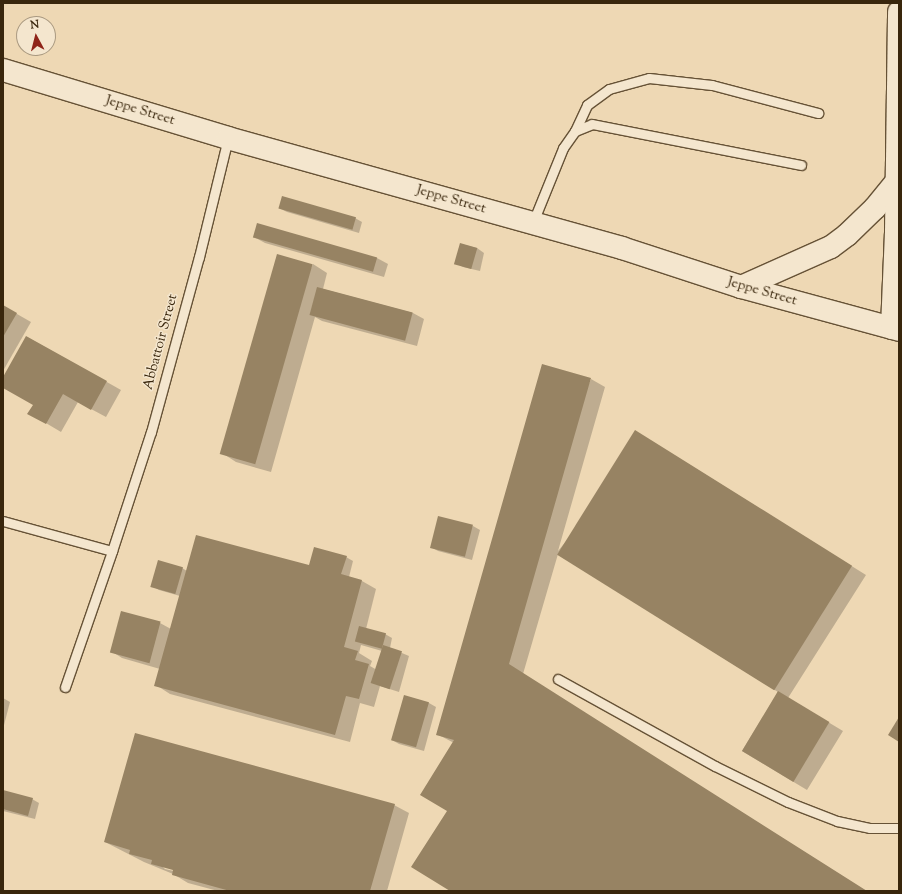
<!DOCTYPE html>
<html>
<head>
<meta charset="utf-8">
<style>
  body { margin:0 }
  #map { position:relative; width:902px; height:894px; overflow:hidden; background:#eed8b4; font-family:"Sorts Mill Goudy",serif }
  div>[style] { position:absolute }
  .shadow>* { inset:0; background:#0003 }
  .building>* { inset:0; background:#978363; transform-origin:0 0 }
  .roads { filter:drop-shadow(1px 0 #665236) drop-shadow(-1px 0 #665236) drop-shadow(0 1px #665236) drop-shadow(0 -1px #665236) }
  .lane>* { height:9px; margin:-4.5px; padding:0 4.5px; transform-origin:4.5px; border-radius:4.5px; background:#f4e6ce }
  .secondary>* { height:22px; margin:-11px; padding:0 11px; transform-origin:11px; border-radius:11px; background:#f4e6ce }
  span { translate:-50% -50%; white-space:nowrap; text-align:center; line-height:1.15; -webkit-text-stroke:3px #f4e6ce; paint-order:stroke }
  .street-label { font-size:14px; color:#39260c }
  .frame { position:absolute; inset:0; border:4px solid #39260c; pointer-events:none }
  .north { position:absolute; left:16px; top:16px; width:40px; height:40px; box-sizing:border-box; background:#f4e6ce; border:1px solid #a99980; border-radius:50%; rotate:353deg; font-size:11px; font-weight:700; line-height:16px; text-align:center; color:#39260c }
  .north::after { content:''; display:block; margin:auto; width:14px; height:18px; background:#8f2418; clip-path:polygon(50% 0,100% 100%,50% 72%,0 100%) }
</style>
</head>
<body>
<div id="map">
  <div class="shadow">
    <div style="clip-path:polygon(279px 208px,355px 218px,362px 222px,359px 233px,287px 212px)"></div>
    <div style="clip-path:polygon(254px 237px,377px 258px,388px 264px,384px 277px,265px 243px)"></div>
    <div style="clip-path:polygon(461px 244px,477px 248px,484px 253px,480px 271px,463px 267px,456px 263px)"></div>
    <div style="clip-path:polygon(313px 264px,327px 273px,323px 289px,413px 313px,424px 319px,417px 346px,322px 321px,315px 317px,271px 472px,236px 462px,222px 453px)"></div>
    <div style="clip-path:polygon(3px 306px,31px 322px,3px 371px)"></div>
    <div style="clip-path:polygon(27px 337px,121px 390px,106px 417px,78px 402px,61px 432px,29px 413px,34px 404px,3px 387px,3px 379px)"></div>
    <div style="clip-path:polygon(591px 379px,605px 387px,558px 551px,650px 440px,866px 575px,788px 698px,843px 731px,807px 790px,742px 751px,778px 692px,558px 554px,523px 674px,866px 891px,452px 891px,448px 811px,454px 743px,437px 734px)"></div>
    <div style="clip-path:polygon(473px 526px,480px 530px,472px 560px,438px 551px,431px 547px)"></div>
    <div style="clip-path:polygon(evenodd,346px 557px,353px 561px,349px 577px,362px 581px,376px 589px,366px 629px,385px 634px,392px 638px,390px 648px,409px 656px,399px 692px,380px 686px,374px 707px,360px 703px,350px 742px,170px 694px,156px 685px,160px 669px,122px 658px,111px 651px,160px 623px,171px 629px,180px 596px,159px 590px,152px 586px,182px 568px,187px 571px,314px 568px,346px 557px,361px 645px,382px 651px,377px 670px,370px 666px,372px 661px,359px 653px,361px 645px)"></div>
    <div style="clip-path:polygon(405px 696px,429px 703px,436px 707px,424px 751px,399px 744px,392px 740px)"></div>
    <div style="clip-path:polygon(3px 698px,10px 702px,3px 729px)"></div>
    <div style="clip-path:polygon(3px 791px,32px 799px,39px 803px,35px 819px,3px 811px)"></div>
    <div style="clip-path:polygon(evenodd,394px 805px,409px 813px,387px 891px,218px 891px,188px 883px,173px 874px,144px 862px,105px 842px,394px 805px,162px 866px,178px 871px,178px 872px,165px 869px,162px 866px)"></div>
  </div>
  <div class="building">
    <div style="left:282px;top:196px;width:77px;height:13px;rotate:16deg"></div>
    <div style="left:257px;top:223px;width:125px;height:15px;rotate:16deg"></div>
    <div style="left:460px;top:243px;width:18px;height:22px;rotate:16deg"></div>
    <div style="left:277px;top:254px;width:37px;height:208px;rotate:16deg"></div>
    <div style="left:317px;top:287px;width:99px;height:29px;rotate:15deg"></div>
    <div style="clip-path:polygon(3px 305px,17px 313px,3px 337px)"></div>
    <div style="clip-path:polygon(26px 336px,107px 381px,91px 410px,63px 394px,46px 424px,27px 414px,33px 405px,3px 388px,3px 377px)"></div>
    <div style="clip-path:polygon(542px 364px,591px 378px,509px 664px,867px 891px,450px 891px,411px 867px,447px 811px,420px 795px,454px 740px,436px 735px)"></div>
    <div style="left:635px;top:430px;width:256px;height:147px;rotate:32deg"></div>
    <div style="left:438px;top:516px;width:36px;height:33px;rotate:14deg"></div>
    <div style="clip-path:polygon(196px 535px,309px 565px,314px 547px,347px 556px,341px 574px,362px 580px,344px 647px,358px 651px,355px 660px,369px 664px,359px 699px,346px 696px,335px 735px,154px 686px)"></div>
    <div style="left:158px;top:560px;width:26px;height:28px;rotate:16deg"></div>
    <div style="left:121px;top:611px;width:41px;height:43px;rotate:15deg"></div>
    <div style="left:359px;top:626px;width:28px;height:16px;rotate:15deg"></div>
    <div style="left:383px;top:645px;width:20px;height:40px;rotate:18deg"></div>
    <div style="left:778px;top:691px;width:60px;height:70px;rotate:31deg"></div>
    <div style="left:404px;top:695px;width:26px;height:47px;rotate:16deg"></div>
    <div style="clip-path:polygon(899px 717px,899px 742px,888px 735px)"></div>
    <div style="clip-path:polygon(135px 733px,395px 804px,370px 891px,230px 891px,172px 875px,173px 870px,151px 864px,152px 860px,129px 854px,130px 850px,104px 842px)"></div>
    <div style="clip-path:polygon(3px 790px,33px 798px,28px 816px,3px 809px)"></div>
  </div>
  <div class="roads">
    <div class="lane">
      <div style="left:575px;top:131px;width:29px;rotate:-65deg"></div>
      <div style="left:587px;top:105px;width:27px;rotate:-36deg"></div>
      <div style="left:609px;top:89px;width:41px;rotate:-15.4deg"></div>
      <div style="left:649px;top:78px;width:63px;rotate:6.3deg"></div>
      <div style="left:712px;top:85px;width:110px;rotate:14.8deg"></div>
      <div style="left:533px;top:222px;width:80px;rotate:-67.9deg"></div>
      <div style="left:563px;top:148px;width:21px;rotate:-55deg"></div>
      <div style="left:575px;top:131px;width:18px;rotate:-22deg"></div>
      <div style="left:592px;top:124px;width:213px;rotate:11.1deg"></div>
      <div style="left:3px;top:521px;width:113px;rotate:15.4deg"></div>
      <div style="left:112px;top:551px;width:125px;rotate:-71.9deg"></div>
      <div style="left:151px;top:432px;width:181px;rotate:-74.7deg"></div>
      <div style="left:199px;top:257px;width:122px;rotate:-76.3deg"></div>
      <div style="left:558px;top:679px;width:179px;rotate:29deg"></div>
      <div style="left:715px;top:766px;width:81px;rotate:26.3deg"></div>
      <div style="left:788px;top:802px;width:53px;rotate:21.2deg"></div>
      <div style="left:837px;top:821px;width:34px;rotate:12deg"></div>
      <div style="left:870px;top:828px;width:29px"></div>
      <div style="left:65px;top:687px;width:144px;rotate:-70.9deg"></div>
    </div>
    <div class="secondary">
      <div style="left:3px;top:70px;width:235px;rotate:16.8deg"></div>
      <div style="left:228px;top:138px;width:409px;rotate:15.6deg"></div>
      <div style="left:622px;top:248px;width:125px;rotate:18.1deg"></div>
      <div style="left:741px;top:287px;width:164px;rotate:15.2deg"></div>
      <div style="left:741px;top:287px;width:98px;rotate:-24deg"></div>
      <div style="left:831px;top:247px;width:20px;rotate:-37deg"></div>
      <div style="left:847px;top:235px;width:39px;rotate:-44deg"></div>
      <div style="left:875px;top:208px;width:35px;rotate:-51deg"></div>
      <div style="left:892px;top:328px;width:96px;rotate:-87.6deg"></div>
      <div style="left:896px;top:232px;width:220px;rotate:-89.2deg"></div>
    </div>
  </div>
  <div class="street-label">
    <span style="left:140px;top:111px;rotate:17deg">Jeppe Street</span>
    <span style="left:451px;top:200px;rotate:16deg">Jeppe Street</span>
    <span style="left:762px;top:292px;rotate:16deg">Jeppe Street</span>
    <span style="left:161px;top:342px;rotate:-75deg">Abbattoir Street</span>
  </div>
  <div class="frame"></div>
  <div class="north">N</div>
</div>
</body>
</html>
